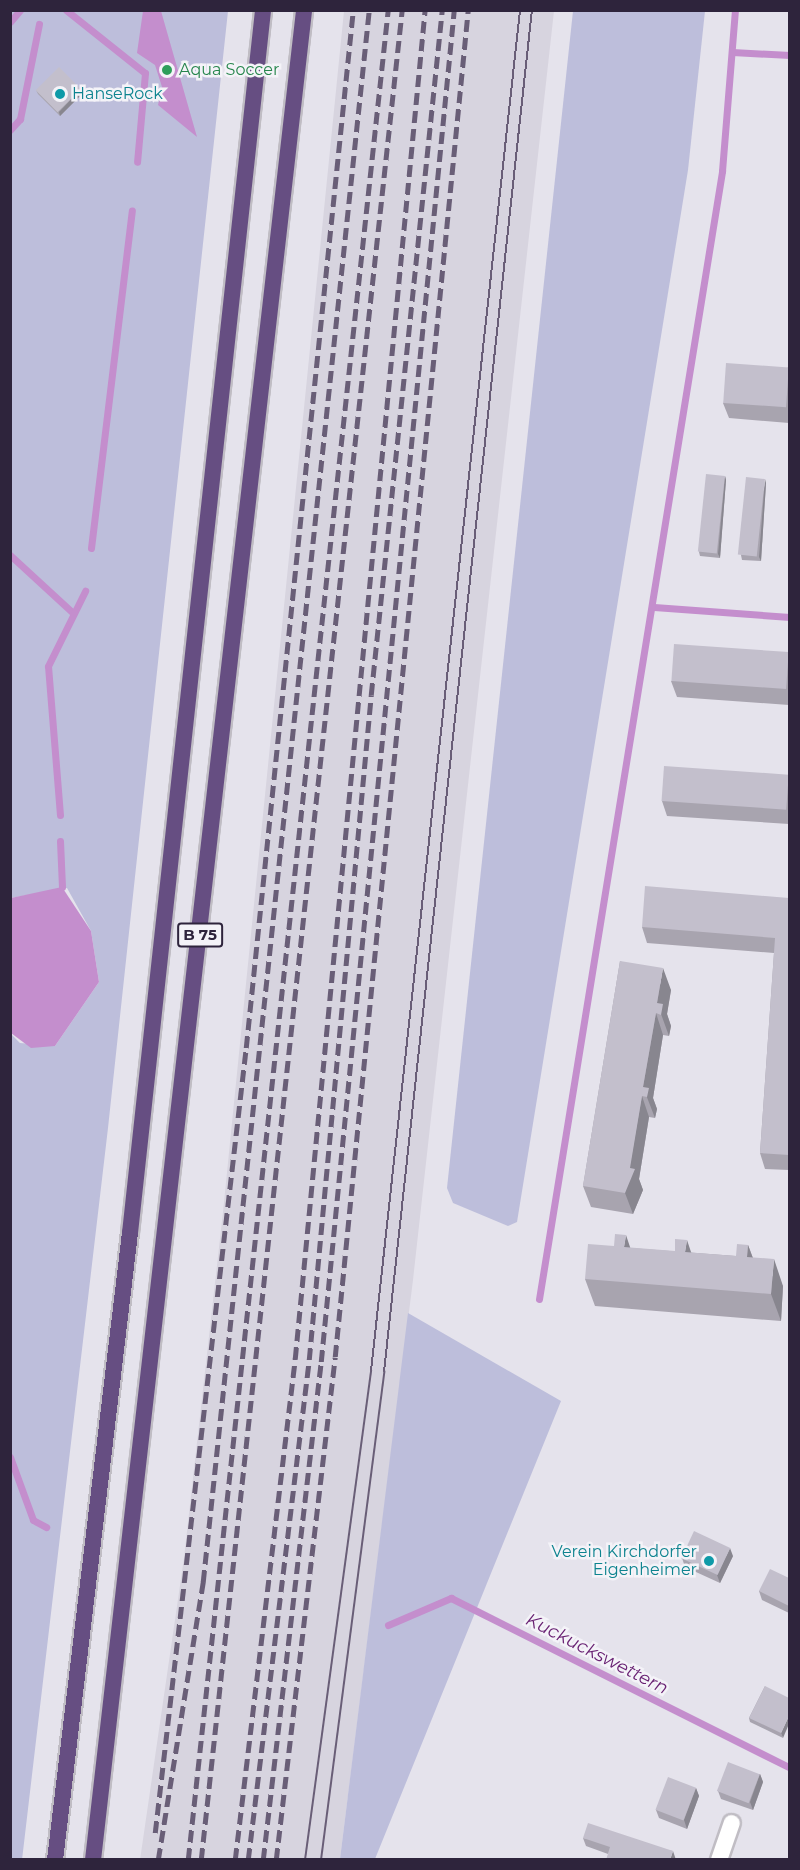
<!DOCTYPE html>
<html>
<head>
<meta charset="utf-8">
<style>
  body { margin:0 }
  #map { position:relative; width:800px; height:1870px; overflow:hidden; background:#e5e3ec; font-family:Montserrat,sans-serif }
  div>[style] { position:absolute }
  .built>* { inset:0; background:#d7d4df }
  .green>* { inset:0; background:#bdbedb }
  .water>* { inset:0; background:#c48ecd }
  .stream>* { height:7px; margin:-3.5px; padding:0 3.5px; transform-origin:3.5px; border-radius:3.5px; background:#c48ecd }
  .roads { filter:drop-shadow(2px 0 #c0bdc4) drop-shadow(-2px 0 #c0bdc4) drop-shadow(0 2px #c0bdc4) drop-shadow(0 -2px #c0bdc4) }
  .minor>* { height:16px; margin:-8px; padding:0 8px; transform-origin:8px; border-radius:8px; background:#fff }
  .trunk>* { height:16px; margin:-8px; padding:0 8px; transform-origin:8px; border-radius:8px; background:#664e82 }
  .tram>* { height:1.5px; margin:-0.75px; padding:0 0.75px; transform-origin:0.75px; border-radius:0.75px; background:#695e77 }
  .rail>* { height:4.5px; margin-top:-2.25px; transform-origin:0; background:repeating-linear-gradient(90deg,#695e77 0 12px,transparent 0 18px) }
  .wall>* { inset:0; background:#a8a4af }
  .shaded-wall>* { inset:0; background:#88868f }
  .building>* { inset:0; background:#c3bfcc; transform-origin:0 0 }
  .dots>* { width:16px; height:16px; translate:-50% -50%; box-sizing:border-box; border:3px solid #f4f3f8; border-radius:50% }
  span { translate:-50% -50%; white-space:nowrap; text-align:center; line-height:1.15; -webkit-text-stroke:5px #f4f3f8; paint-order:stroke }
  .shield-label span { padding:2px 4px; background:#f4f3f8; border:2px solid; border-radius:4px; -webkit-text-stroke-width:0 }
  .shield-label { font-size:15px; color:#2e243c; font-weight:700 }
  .leisure-label { font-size:16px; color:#27864d }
  .left { translate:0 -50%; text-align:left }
  .culture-label { font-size:16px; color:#0d838f }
  .right { translate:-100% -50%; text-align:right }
  .water-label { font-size:18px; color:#692273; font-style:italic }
  .frame { position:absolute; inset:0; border:12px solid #2e243c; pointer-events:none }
</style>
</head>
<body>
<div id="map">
  <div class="built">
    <div style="clip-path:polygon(344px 11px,554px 11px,413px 1280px,340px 1859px,140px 1860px,184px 1558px,223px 1212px)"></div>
  </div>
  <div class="green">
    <div style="clip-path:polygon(11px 11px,228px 11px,108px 1128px,22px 1860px,10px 1859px,10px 1033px,20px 1043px,55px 1046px,99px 982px,91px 931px,67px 888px,11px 898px)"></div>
    <div style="clip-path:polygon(573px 11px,705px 11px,688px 170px,517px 1222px,508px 1226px,453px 1203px,447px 1188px)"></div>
    <div style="clip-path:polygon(408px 1313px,561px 1401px,375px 1859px,340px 1859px)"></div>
  </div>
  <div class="water">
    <div style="clip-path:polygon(143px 11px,161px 11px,197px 137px,158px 105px,162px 87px,155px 65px,137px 53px)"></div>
    <div style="clip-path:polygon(62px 887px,91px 931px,99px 982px,55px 1046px,31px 1048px,11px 1033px,11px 898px)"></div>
  </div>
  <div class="stream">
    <div style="left:66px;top:10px;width:101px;rotate:38.6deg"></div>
    <div style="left:145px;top:73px;width:89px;rotate:95.1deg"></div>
    <div style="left:10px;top:22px;width:16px;rotate:-50deg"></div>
    <div style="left:732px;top:52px;width:58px;rotate:3deg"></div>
    <div style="left:10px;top:130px;width:15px;rotate:-48deg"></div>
    <div style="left:20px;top:119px;width:97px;rotate:-78.7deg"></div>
    <div style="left:91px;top:548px;width:340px;rotate:-83.1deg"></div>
    <div style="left:10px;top:555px;width:86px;rotate:42.6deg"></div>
    <div style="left:654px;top:607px;width:136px;rotate:4.2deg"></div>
    <div style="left:60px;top:815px;width:149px;rotate:-94.6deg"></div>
    <div style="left:48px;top:666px;width:84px;rotate:-63.7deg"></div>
    <div style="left:60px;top:841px;width:46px;rotate:87.5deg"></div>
    <div style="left:539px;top:1299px;width:1143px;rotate:-80.78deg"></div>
    <div style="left:722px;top:171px;width:162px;rotate:-85.4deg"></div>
    <div style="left:10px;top:1457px;width:67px;rotate:69.9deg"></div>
    <div style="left:33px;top:1520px;width:15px;rotate:28deg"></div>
    <div style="left:388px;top:1625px;width:69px;rotate:-23.2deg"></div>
    <div style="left:451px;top:1598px;width:379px;rotate:26.6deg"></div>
  </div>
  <div class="roads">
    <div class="minor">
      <div style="left:719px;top:1860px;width:39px;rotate:-71deg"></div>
    </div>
    <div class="trunk">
      <div style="left:55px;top:1860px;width:631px;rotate:-83.18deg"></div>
      <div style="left:130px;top:1233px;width:1230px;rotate:-83.79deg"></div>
      <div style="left:93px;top:1860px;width:1862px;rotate:-83.49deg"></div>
    </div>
  </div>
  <div class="tram">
    <div style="left:305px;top:1860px;width:493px;rotate:-82.3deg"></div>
    <div style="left:371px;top:1371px;width:1369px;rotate:-83.75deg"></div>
    <div style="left:321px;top:1860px;width:492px;rotate:-82.6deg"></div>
    <div style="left:384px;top:1372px;width:1370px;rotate:-83.8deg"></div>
  </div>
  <div class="rail">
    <div style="left:155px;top:1833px;width:790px;rotate:-83.39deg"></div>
    <div style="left:246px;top:1048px;width:1044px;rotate:-84.11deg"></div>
    <div style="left:158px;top:1860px;width:282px;rotate:-80.8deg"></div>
    <div style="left:203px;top:1582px;width:1581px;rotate:-83.97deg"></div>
    <div style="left:188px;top:1860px;width:1861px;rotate:-83.83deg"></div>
    <div style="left:201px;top:1860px;width:1861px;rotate:-83.8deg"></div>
    <div style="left:235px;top:1860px;width:505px;rotate:-83.17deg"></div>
    <div style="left:295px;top:1359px;width:1355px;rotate:-84.5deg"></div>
    <div style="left:248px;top:1860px;width:504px;rotate:-83.04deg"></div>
    <div style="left:309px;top:1360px;width:668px;rotate:-84.67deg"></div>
    <div style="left:371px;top:695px;width:689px;rotate:-84.08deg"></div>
    <div style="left:263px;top:1860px;width:501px;rotate:-83.36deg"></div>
    <div style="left:321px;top:1362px;width:1359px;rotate:-84.38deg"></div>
    <div style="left:276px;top:1860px;width:506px;rotate:-83.31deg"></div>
    <div style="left:335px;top:1357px;width:1354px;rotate:-84.36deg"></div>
  </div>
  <div class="wall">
    <div style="clip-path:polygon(36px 90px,83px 93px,60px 116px,38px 94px)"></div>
    <div style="clip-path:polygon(789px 367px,789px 423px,729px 418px,723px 403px)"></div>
    <div style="clip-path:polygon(725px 476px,726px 480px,720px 558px,700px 556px,699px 552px)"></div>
    <div style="clip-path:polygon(766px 483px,761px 561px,742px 560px,741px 555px)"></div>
    <div style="clip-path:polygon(789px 653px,789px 705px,677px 697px,671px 681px)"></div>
    <div style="clip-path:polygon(789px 775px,789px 824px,667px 816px,662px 801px)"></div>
    <div style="clip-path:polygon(789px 898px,789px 1170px,765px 1169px,760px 1153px,774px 953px,647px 943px,642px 927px)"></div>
    <div style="clip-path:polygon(620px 961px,671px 990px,667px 1014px,671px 1026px,669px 1036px,663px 1035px,653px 1098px,657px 1109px,655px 1118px,649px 1117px,639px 1179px,643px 1190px,633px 1214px,591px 1207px,583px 1186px)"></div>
    <div style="clip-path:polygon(748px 1245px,753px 1258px,783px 1286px,781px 1321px,595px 1306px,585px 1279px,630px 1248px,736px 1256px)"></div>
    <div style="clip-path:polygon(733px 1556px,720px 1583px,685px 1567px,682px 1558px)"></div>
    <div style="clip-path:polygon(789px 1578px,789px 1613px,762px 1600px,759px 1591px)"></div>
    <div style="clip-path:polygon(765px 1686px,783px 1738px,750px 1722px,749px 1718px)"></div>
    <div style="clip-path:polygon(760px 1774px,763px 1782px,753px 1810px,721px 1799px,718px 1791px)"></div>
    <div style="clip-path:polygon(696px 1788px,699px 1796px,687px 1829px,659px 1818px,656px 1810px)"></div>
    <div style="clip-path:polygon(583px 1838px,673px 1851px,608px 1854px,586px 1846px)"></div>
  </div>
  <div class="shaded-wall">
    <div style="clip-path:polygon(81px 89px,83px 93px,60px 116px,59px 112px)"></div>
    <div style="clip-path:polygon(725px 476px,726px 480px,720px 558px,718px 554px)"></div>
    <div style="clip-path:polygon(765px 479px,766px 483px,761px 561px,759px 557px)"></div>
    <div style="clip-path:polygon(663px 968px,671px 990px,667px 1014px,671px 1026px,669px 1036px,657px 1003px)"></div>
    <div style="clip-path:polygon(656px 1013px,663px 1035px,653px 1098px,657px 1109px,655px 1118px,643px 1087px)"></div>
    <div style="clip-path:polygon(642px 1096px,649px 1117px,639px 1179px,643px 1190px,633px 1214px,625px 1193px)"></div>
    <div style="clip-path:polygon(626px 1235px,635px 1262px,624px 1247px)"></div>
    <div style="clip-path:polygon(687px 1240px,696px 1267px,685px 1252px)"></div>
    <div style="clip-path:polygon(748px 1245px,758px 1272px,747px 1257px)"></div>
    <div style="clip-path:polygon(774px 1259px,783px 1286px,781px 1321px,771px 1294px)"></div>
    <div style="clip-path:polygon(730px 1548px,733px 1556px,720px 1583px,717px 1575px)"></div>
    <div style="clip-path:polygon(789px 1716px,789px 1724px,783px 1738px,781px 1733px)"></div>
    <div style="clip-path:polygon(760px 1774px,763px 1782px,753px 1810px,750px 1802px)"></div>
    <div style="clip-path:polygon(696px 1788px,699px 1796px,687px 1829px,684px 1820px)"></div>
    <div style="clip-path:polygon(673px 1851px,676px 1860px,670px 1860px)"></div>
  </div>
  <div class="building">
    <div style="left:59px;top:67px;width:31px;height:33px;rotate:45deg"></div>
    <div style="left:726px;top:363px;width:63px;height:40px;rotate:4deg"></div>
    <div style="left:706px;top:474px;width:19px;height:78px;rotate:6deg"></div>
    <div style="left:746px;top:477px;width:19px;height:78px;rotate:6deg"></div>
    <div style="left:674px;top:644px;width:115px;height:37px;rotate:4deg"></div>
    <div style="left:664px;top:766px;width:125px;height:35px;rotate:4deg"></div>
    <div style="clip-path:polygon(645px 886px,789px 898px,789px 1155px,760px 1153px,775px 938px,642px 927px)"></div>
    <div style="clip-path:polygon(620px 961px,663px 968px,657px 1003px,663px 1004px,661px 1015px,656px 1013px,643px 1087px,649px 1088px,647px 1097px,642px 1096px,630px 1168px,635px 1169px,625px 1193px,583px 1186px)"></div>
    <div style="clip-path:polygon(615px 1234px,626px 1235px,624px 1247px,675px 1251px,675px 1239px,687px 1240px,685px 1252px,736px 1256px,737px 1244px,748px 1245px,747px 1257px,774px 1259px,771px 1294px,585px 1279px,588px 1244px,614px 1246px)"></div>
    <div style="left:694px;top:1531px;width:40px;height:30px;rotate:25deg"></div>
    <div style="clip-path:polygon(770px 1569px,789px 1578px,789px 1606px,759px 1591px)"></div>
    <div style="clip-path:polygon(765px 1686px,789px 1698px,789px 1716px,781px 1733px,749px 1718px)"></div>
    <div style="left:728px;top:1762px;width:34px;height:31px;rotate:21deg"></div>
    <div style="left:668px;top:1777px;width:30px;height:35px;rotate:21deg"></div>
    <div style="clip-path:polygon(588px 1823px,673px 1851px,670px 1860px,606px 1860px,610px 1847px,583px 1838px)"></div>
  </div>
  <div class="dots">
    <div style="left:167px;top:70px;background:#2e9e5b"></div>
    <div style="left:60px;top:94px;background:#0f9aa8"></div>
    <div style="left:709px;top:1561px;background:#0f9aa8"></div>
  </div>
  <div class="shield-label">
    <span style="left:200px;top:935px">B 75</span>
  </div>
  <div class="leisure-label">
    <span class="left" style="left:179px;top:70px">Aqua Soccer</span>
  </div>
  <div class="culture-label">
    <span class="left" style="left:72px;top:94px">HanseRock</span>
    <span class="right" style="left:697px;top:1561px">Verein Kirchdorfer<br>Eigenheimer</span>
  </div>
  <div class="water-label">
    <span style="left:597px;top:1654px;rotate:27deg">Kuckuckswettern</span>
  </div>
  <div class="frame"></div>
</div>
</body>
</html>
